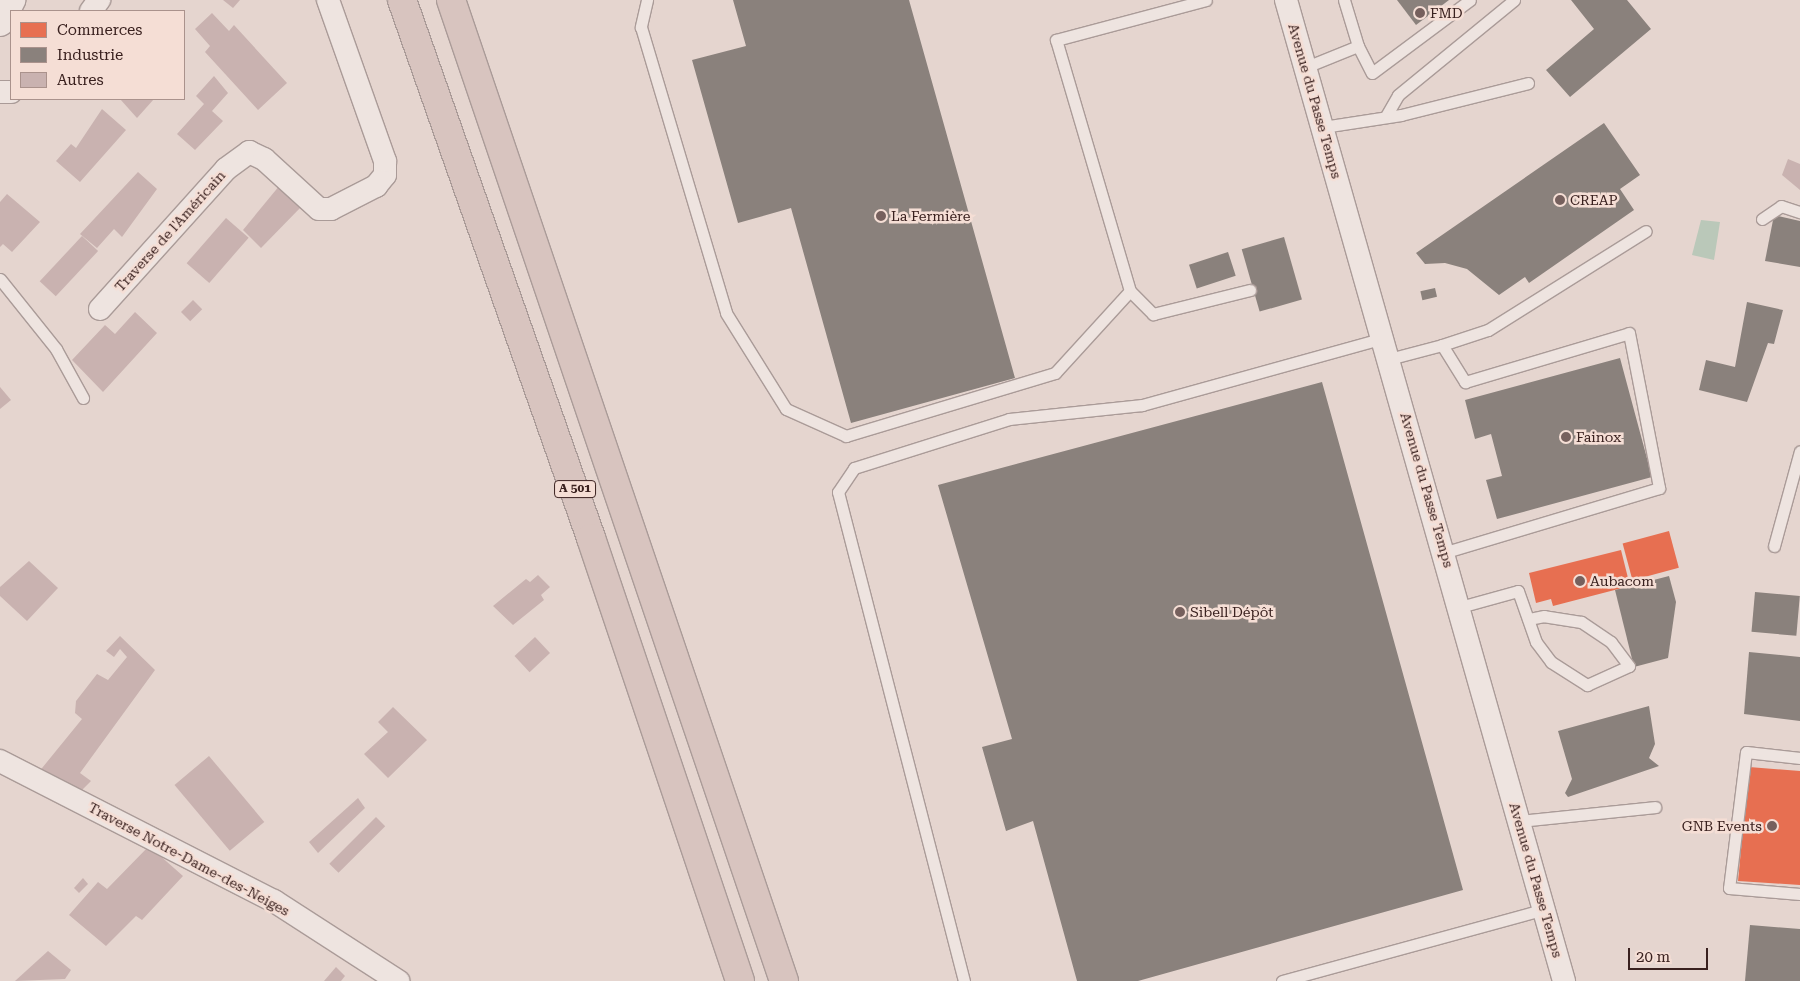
<!DOCTYPE html>
<html>
<head>
<meta charset="utf-8">
<style>
  body { margin:0 }
  #map { position:relative; width:1800px; height:981px; overflow:hidden; background:#e5d5cf; font-family:"Roboto Serif",serif }
  div>[style] { position:absolute }
  .water>* { inset:0; background:#bac8b9 }
  .shops>* { inset:0; background:#e76f51; transform-origin:0 0 }
  .industry>* { inset:0; background:#8a817c; transform-origin:0 0 }
  .building>* { inset:0; background:#c9b2b0; transform-origin:0 0 }
  .roads { filter:drop-shadow(1px 0 #aa9b98) drop-shadow(-1px 0 #aa9b98) drop-shadow(0 1px #aa9b98) drop-shadow(0 -1px #aa9b98) }
  .service>* { height:11px; margin:-5.5px; padding:0 5.5px; transform-origin:5.5px; border-radius:5.5px; background:#eee4e0 }
  .minor>* { height:22px; margin:-11px; padding:0 11px; transform-origin:11px; border-radius:11px; background:#eee4e0 }
  .tertiary>* { height:28px; margin:-14px; padding:0 14px; transform-origin:14px; border-radius:14px; background:#eee4e0 }
  .motorway>* { height:28px; margin:-14px; padding:0 14px; transform-origin:14px; border-radius:14px; background:#d8c4bf }
  .dots>* { width:14px; height:14px; translate:-50% -50%; box-sizing:border-box; border:2px solid #f5ded5; border-radius:50% }
  span { translate:-50% -50%; white-space:nowrap; text-align:center; line-height:1.15; -webkit-text-stroke:5px #f5ded5; paint-order:stroke }
  .shield-label span { padding:1px 4px; background:#f5ded5; border:1px solid; border-radius:4px; -webkit-text-stroke-width:0 }
  .shield-label { font-size:12px; color:#3a211f; font-weight:700 }
  .poi-label { font-size:14px; color:#3a211f }
  .left { translate:0 -50%; text-align:left }
  .right { translate:-100% -50%; text-align:right }
  .street-label { font-size:14px; color:#3a211f }
  .legend { position:absolute; left:10px; top:10px; width:175px; height:90px; box-sizing:border-box; background:#f5ded5; border:1px solid #aa928c; margin:0; padding:6px 9px; list-style:none; font-size:15px; color:#3a211f }
  .legend li { display:flex; align-items:center; gap:10px; height:25px }
  .legend b { width:25px; border:1px solid #aa928c }
  .scale { position:absolute; left:1628px; top:948px; width:80px; height:22px; box-sizing:border-box; border:2px solid #3a211f; border-top:0; padding-left:6px; font-size:15px; line-height:18px; white-space:nowrap; color:#3a211f; -webkit-text-stroke:4px #f5ded5; paint-order:stroke }
</style>
</head>
<body>
<div id="map">
  <div class="water">
    <div style="clip-path:polygon(1701px 220px,1720px 222px,1714px 260px,1692px 255px)"></div>
  </div>
  <div class="shops">
    <div style="left:1669px;top:531px;width:38px;height:48px;rotate:75deg"></div>
    <div style="clip-path:polygon(1621px 550px,1630px 586px,1553px 606px,1551px 599px,1536px 603px,1529px 573px)"></div>
    <div style="clip-path:polygon(1749px 767px,1800px 771px,1800px 885px,1738px 881px)"></div>
  </div>
  <div class="industry">
    <div style="clip-path:polygon(733px 0,909px 0,1015px 378px,851px 423px,791px 208px,738px 223px,692px 60px,746px 46px)"></div>
    <div style="clip-path:polygon(1397px 0,1449px 0,1416px 25px)"></div>
    <div style="clip-path:polygon(1571px 0,1627px 0,1651px 29px,1570px 97px,1546px 70px,1594px 29px)"></div>
    <div style="clip-path:polygon(1604px 123px,1640px 175px,1620px 189px,1634px 210px,1529px 283px,1525px 277px,1499px 295px,1467px 269px,1445px 263px,1425px 264px,1416px 253px)"></div>
    <div style="clip-path:polygon(1774px 215px,1800px 221px,1800px 267px,1765px 261px)"></div>
    <div style="left:1284px;top:237px;width:65px;height:44px;rotate:74deg"></div>
    <div style="left:1228px;top:252px;width:25px;height:41px;rotate:72deg"></div>
    <div style="left:1435px;top:288px;width:9px;height:15px;rotate:77deg"></div>
    <div style="clip-path:polygon(1747px 302px,1783px 310px,1774px 344px,1768px 343px,1747px 402px,1699px 390px,1706px 360px,1735px 367px)"></div>
    <div style="clip-path:polygon(1620px 358px,1652px 477px,1497px 519px,1486px 480px,1502px 476px,1491px 434px,1475px 439px,1465px 400px)"></div>
    <div style="clip-path:polygon(1322px 382px,1463px 890px,1138px 981px,1077px 981px,1033px 821px,1006px 831px,982px 747px,1012px 739px,938px 485px)"></div>
    <div style="clip-path:polygon(1669px 576px,1676px 602px,1668px 658px,1634px 667px,1615px 590px)"></div>
    <div style="left:1755px;top:592px;width:45px;height:40px;rotate:5deg"></div>
    <div style="clip-path:polygon(1749px 652px,1800px 657px,1800px 721px,1744px 714px)"></div>
    <div style="clip-path:polygon(1649px 706px,1655px 744px,1649px 758px,1659px 766px,1568px 797px,1565px 793px,1572px 779px,1558px 731px)"></div>
    <div style="clip-path:polygon(1750px 925px,1800px 929px,1800px 981px,1745px 981px)"></div>
  </div>
  <div class="building">
    <div style="clip-path:polygon(223px 0,240px 0,233px 8px)"></div>
    <div style="clip-path:polygon(212px 13px,229px 31px,234px 25px,287px 83px,258px 110px,205px 52px,210px 46px,195px 29px)"></div>
    <div style="clip-path:polygon(214px 76px,228px 93px,212px 111px,223px 121px,195px 150px,177px 134px,204px 104px,196px 96px)"></div>
    <div style="clip-path:polygon(120px 99px,154px 99px,137px 118px)"></div>
    <div style="clip-path:polygon(102px 109px,126px 130px,80px 182px,56px 161px,71px 144px,76px 148px)"></div>
    <div style="clip-path:polygon(1788px 159px,1800px 164px,1800px 190px,1782px 175px)"></div>
    <div style="clip-path:polygon(138px 172px,157px 189px,122px 237px,114px 229px,97px 248px,80px 234px)"></div>
    <div style="clip-path:polygon(280px 185px,302px 206px,261px 248px,243px 230px)"></div>
    <div style="clip-path:polygon(7px 194px,40px 222px,12px 252px,3px 244px,0 247px,0 202px)"></div>
    <div style="left:226px;top:218px;width:30px;height:60px;rotate:41deg"></div>
    <div style="left:82px;top:236px;width:22px;height:62px;rotate:43deg"></div>
    <div style="left:193px;top:300px;width:13px;height:17px;rotate:45deg"></div>
    <div style="clip-path:polygon(135px 312px,157px 333px,103px 392px,72px 360px,105px 325px,115px 334px)"></div>
    <div style="clip-path:polygon(0 387px,11px 400px,0 409px)"></div>
    <div style="clip-path:polygon(29px 561px,58px 588px,27px 621px,0 596px,0 587px)"></div>
    <div style="clip-path:polygon(538px 575px,550px 587px,541px 595px,544px 600px,513px 625px,493px 606px,526px 579px,530px 582px)"></div>
    <div style="clip-path:polygon(120px 636px,155px 670px,80px 773px,91px 781px,80px 792px,70px 784px,66px 790px,38px 773px,82px 719px,75px 713px,76px 701px,97px 674px,108px 680px,127px 657px,120px 649px,114px 657px,106px 651px)"></div>
    <div style="left:535px;top:637px;width:22px;height:28px;rotate:47deg"></div>
    <div style="clip-path:polygon(393px 707px,427px 740px,388px 778px,364px 754px,388px 732px,378px 722px)"></div>
    <div style="left:209px;top:756px;width:86px;height:45px;rotate:50deg"></div>
    <div style="clip-path:polygon(358px 798px,365px 808px,318px 853px,309px 842px)"></div>
    <div style="left:376px;top:817px;width:13px;height:66px;rotate:45deg"></div>
    <div style="clip-path:polygon(149px 846px,183px 876px,142px 920px,136px 916px,106px 946px,69px 915px,98px 882px,107px 889px)"></div>
    <div style="clip-path:polygon(83px 878px,88px 884px,79px 893px,74px 888px)"></div>
    <div style="clip-path:polygon(48px 951px,71px 970px,65px 979px,15px 981px)"></div>
    <div style="clip-path:polygon(336px 967px,345px 976px,341px 981px,324px 981px)"></div>
  </div>
  <div class="roads">
    <div class="service">
      <div style="left:647px;top:0;width:28px;rotate:103deg"></div>
      <div style="left:641px;top:27px;width:298px;rotate:73.4deg"></div>
      <div style="left:726px;top:313px;width:113px;rotate:58deg"></div>
      <div style="left:786px;top:409px;width:66px;rotate:24.2deg"></div>
      <div style="left:846px;top:436px;width:218px;rotate:-16.8deg"></div>
      <div style="left:1055px;top:373px;width:111px;rotate:-47.6deg"></div>
      <div style="left:1130px;top:291px;width:262px;rotate:-106.4deg"></div>
      <div style="left:1056px;top:40px;width:155px;rotate:-14.9deg"></div>
      <div style="left:1358px;top:46px;width:30px;rotate:63deg"></div>
      <div style="left:1372px;top:73px;width:122px;rotate:-36.7deg"></div>
      <div style="left:1306px;top:67px;width:56px;rotate:-22deg"></div>
      <div style="left:1358px;top:46px;width:48px;rotate:-106.9deg"></div>
      <div style="left:1386px;top:116px;width:24px;rotate:-60deg"></div>
      <div style="left:1398px;top:95px;width:150px;rotate:-39.3deg"></div>
      <div style="left:1323px;top:127px;width:79px;rotate:-8.7deg"></div>
      <div style="left:1401px;top:115px;width:131px;rotate:-14.1deg"></div>
      <div style="left:1762px;top:219px;width:23px;rotate:-34deg"></div>
      <div style="left:1781px;top:206px;width:20px;rotate:18deg"></div>
      <div style="left:0;top:279px;width:90px;rotate:51.3deg"></div>
      <div style="left:56px;top:349px;width:56px;rotate:61.1deg"></div>
      <div style="left:1130px;top:291px;width:33px;rotate:45deg"></div>
      <div style="left:1153px;top:314px;width:100px;rotate:-13.9deg"></div>
      <div style="left:1442px;top:345px;width:48px;rotate:-18.1deg"></div>
      <div style="left:1488px;top:330px;width:186px;rotate:-32.1deg"></div>
      <div style="left:1389px;top:359px;width:55px;rotate:-14.8deg"></div>
      <div style="left:1442px;top:345px;width:44px;rotate:58.1deg"></div>
      <div style="left:1465px;top:382px;width:171px;rotate:-16.6deg"></div>
      <div style="left:1629px;top:333px;width:158px;rotate:79deg"></div>
      <div style="left:1659px;top:488px;width:223px;rotate:163.3deg"></div>
      <div style="left:1774px;top:546px;width:98px;rotate:-74.7deg"></div>
      <div style="left:1460px;top:607px;width:60px;rotate:-15.4deg"></div>
      <div style="left:1518px;top:591px;width:54px;rotate:70.6deg"></div>
      <div style="left:1536px;top:642px;width:25px;rotate:53deg"></div>
      <div style="left:1551px;top:662px;width:43px;rotate:32.6deg"></div>
      <div style="left:1587px;top:685px;width:46px;rotate:-24.3deg"></div>
      <div style="left:1629px;top:666px;width:30px;rotate:-127deg"></div>
      <div style="left:1611px;top:642px;width:36px;rotate:-146deg"></div>
      <div style="left:1581px;top:622px;width:37px;rotate:-171deg"></div>
      <div style="left:1544px;top:616px;width:16px;rotate:169deg"></div>
      <div style="left:1800px;top:758px;width:54px;rotate:-173.7deg"></div>
      <div style="left:1746px;top:752px;width:137px;rotate:97.1deg"></div>
      <div style="left:1729px;top:888px;width:71px;rotate:4.8deg"></div>
      <div style="left:1520px;top:821px;width:136px;rotate:-5.9deg"></div>
      <div style="left:964px;top:981px;width:505px;rotate:-104.45deg"></div>
      <div style="left:838px;top:492px;width:29px;rotate:-56deg"></div>
      <div style="left:854px;top:468px;width:163px;rotate:-17.5deg"></div>
      <div style="left:1009px;top:419px;width:134px;rotate:-6deg"></div>
      <div style="left:1142px;top:405px;width:250px;rotate:-15.5deg"></div>
      <div style="left:1282px;top:981px;width:273px;rotate:-15.3deg"></div>
    </div>
    <div class="minor">
      <div style="left:1286px;top:0;width:1020px;rotate:74.18deg"></div>
      <div style="left:91px;top:11px;width:14px;rotate:-54deg"></div>
      <div style="left:0;top:92px;width:11px"></div>
      <div style="left:100px;top:309px;width:188px;rotate:-48deg"></div>
      <div style="left:226px;top:169px;width:29px;rotate:-36deg"></div>
      <div style="left:249px;top:152px;width:17px;rotate:25deg"></div>
      <div style="left:264px;top:159px;width:74px;rotate:42.3deg"></div>
      <div style="left:319px;top:209px;width:12px"></div>
      <div style="left:331px;top:209px;width:51px;rotate:-27.1deg"></div>
      <div style="left:376px;top:186px;width:14px;rotate:-51deg"></div>
      <div style="left:385px;top:175px;width:14px;rotate:-90deg"></div>
      <div style="left:385px;top:161px;width:171px;rotate:-109.5deg"></div>
      <div style="left:0;top:761px;width:308px;rotate:27.1deg"></div>
      <div style="left:274px;top:901px;width:148px;rotate:32.8deg"></div>
    </div>
    <div class="tertiary">
      <div style="left:0;top:22px;width:25px;rotate:-63deg"></div>
    </div>
    <div class="motorway">
      <div style="left:402px;top:0;width:570px;rotate:70.64deg"></div>
      <div style="left:591px;top:538px;width:467px;rotate:71.4deg"></div>
      <div style="left:451px;top:0;width:1036px;rotate:71.25deg"></div>
    </div>
  </div>
  <div class="dots">
    <div style="left:1420px;top:13px;background:#76605d"></div>
    <div style="left:1560px;top:200px;background:#76605d"></div>
    <div style="left:881px;top:216px;background:#76605d"></div>
    <div style="left:1566px;top:437px;background:#76605d"></div>
    <div style="left:1580px;top:581px;background:#76605d"></div>
    <div style="left:1180px;top:612px;background:#76605d"></div>
    <div style="left:1772px;top:826px;background:#76605d"></div>
  </div>
  <div class="shield-label">
    <span style="left:575px;top:489px">A 501</span>
  </div>
  <div class="poi-label">
    <span class="left" style="left:1430px;top:13px">FMD</span>
    <span class="left" style="left:1570px;top:200px">CREAP</span>
    <span class="left" style="left:891px;top:216px">La Fermière</span>
    <span class="left" style="left:1576px;top:437px">Fainox</span>
    <span class="left" style="left:1590px;top:581px">Aubacom</span>
    <span class="left" style="left:1190px;top:612px">Sibell Dépôt</span>
    <span class="right" style="left:1762px;top:826px">GNB Events</span>
  </div>
  <div class="street-label">
    <span style="left:1315px;top:101px;rotate:74deg">Avenue du Passe Temps</span>
    <span style="left:170px;top:231px;rotate:-48deg">Traverse de l'Américain</span>
    <span style="left:1427px;top:490px;rotate:74deg">Avenue du Passe Temps</span>
    <span style="left:189px;top:859px;rotate:28deg">Traverse Notre-Dame-des-Neiges</span>
    <span style="left:1536px;top:880px;rotate:74deg">Avenue du Passe Temps</span>
  </div>
  <ul class="legend">
  <li><b style="height:14px;background:#e76f51"></b>Commerces</li>
  <li><b style="height:14px;background:#8a817c"></b>Industrie</li>
  <li><b style="height:14px;background:#c9b2b0"></b>Autres</li>
  </ul>
  <div class="scale">20 m</div>
</div>
</body>
</html>
